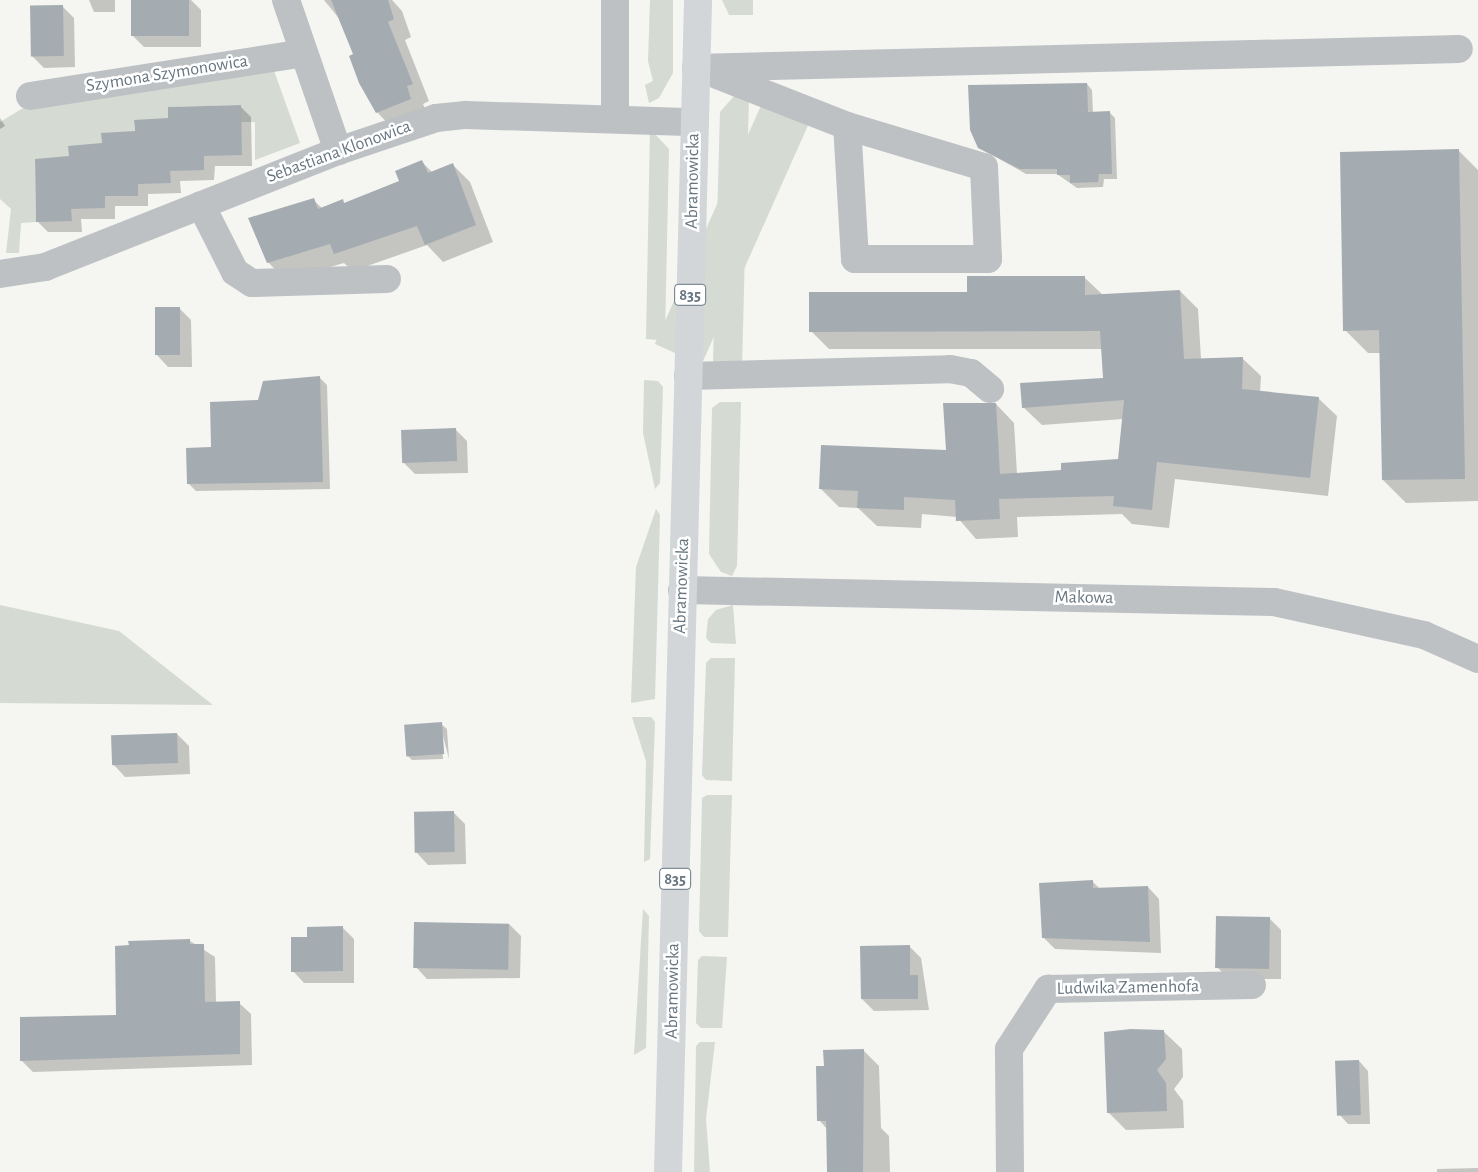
<!DOCTYPE html>
<html>
<head>
<meta charset="utf-8">
<style>
  body { margin:0 }
  #map { position:relative; width:1478px; height:1172px; overflow:hidden; background:#f5f5f2; font-family:"Alegreya Sans",sans-serif }
  div>[style] { position:absolute }
  .green>* { inset:0; background:#d5dad2; transform-origin:0 0 }
  .shadow>* { inset:0; background:#0003 }
  .building>* { inset:0; background:#a5acb1; transform-origin:0 0 }
  .minor>* { height:28px; margin:-14px; padding:0 14px; transform-origin:14px; border-radius:14px; background:#bdc1c4 }
  .major>* { height:28px; margin:-14px; padding:0 14px; transform-origin:14px; border-radius:14px; background:#d2d6d9 }
  span { translate:-50% -50%; white-space:nowrap; text-align:center; line-height:1.15; -webkit-text-stroke:5px #fff; paint-order:stroke }
  .shield-label span { padding:1px 4px; background:#fff; border:1px solid; border-radius:4px; -webkit-text-stroke-width:0 }
  .shield-label { font-size:16px; color:#677680; font-weight:700 }
  .street-label { font-size:18px; color:#677680 }
</style>
</head>
<body>
<div id="map">
  <div class="green">
    <div style="clip-path:polygon(650px 0,673px 0,673px 73px,659px 98px,649px 103px,645px 85px,653px 81px,648px 61px)"></div>
    <div style="clip-path:polygon(722px 0,753px 0,753px 15px,729px 15px)"></div>
    <div style="clip-path:polygon(273px 68px,300px 143px,255px 160px,255px 122px,241px 122px,241px 105px,168px 107px,168px 121px,134px 121px,135px 134px,102px 133px,102px 147px,69px 146px,69px 160px,35px 159px,36px 222px,21px 223px,19px 253px,6px 253px,11px 209px,0 199px,0 122px,33px 102px)"></div>
    <div style="clip-path:polygon(734px 96px,749px 96px,742px 367px,713px 364px,720px 112px)"></div>
    <div style="left:763px;top:101px;width:51px;height:266px;rotate:24deg"></div>
    <div style="clip-path:polygon(650px 129px,669px 149px,665px 335px,660px 340px,646px 339px)"></div>
    <div style="clip-path:polygon(644px 380px,658px 381px,663px 387px,660px 483px,655px 489px,643px 433px)"></div>
    <div style="clip-path:polygon(720px 402px,741px 402px,737px 566px,732px 576px,721px 572px,709px 554px,712px 408px)"></div>
    <div style="clip-path:polygon(656px 509px,660px 515px,655px 699px,631px 703px,636px 567px)"></div>
    <div style="clip-path:polygon(0 605px,119px 631px,213px 705px,0 703px)"></div>
    <div style="clip-path:polygon(733px 605px,736px 644px,711px 643px,706px 638px,708px 619px,716px 610px)"></div>
    <div style="clip-path:polygon(711px 658px,735px 658px,732px 781px,706px 780px,702px 775px,706px 663px)"></div>
    <div style="clip-path:polygon(632px 717px,651px 717px,655px 722px,650px 859px,644px 862px,646px 761px)"></div>
    <div style="clip-path:polygon(707px 795px,732px 795px,728px 937px,704px 937px,699px 931px,702px 798px)"></div>
    <div style="clip-path:polygon(643px 909px,649px 916px,646px 1048px,634px 1055px)"></div>
    <div style="clip-path:polygon(702px 956px,727px 957px,722px 1028px,701px 1028px,696px 1023px,698px 960px)"></div>
    <div style="clip-path:polygon(700px 1042px,715px 1042px,706px 1119px,710px 1172px,694px 1172px,696px 1046px)"></div>
  </div>
  <div class="shadow">
    <div style="clip-path:polygon(89px 0,115px 0,115px 12px,94px 12px)"></div>
    <div style="clip-path:polygon(132px 0,191px 0,201px 10px,201px 47px,144px 47px,133px 36px)"></div>
    <div style="clip-path:polygon(324px 0,392px 0,402px 11px,411px 37px,405px 40px,429px 101px,423px 104px,428px 116px,394px 130px,377px 112px,342px 22px)"></div>
    <div style="clip-path:polygon(62px 6px,74px 18px,75px 67px,44px 68px,32px 56px)"></div>
    <div style="clip-path:polygon(1087px 84px,1092px 90px,1093px 113px,1109px 112px,1115px 118px,1117px 179px,1104px 179px,1103px 187px,1077px 188px,1057px 174px,1026px 174px,980px 148px)"></div>
    <div style="clip-path:polygon(240px 106px,251px 117px,252px 166px,215px 166px,214px 180px,180px 181px,181px 193px,148px 194px,148px 206px,115px 206px,115px 219px,81px 219px,82px 232px,48px 232px,37px 221px,70px 157px,169px 119px)"></div>
    <div style="clip-path:polygon(0 118px,5px 126px,0 129px)"></div>
    <div style="clip-path:polygon(1459px 151px,1478px 170px,1478px 501px,1406px 503px,1383px 480px,1381px 353px,1368px 353px,1345px 330px)"></div>
    <div style="clip-path:polygon(422px 162px,433px 173px,453px 165px,470px 182px,493px 242px,443px 262px,427px 245px,353px 271px,344px 263px,285px 280px,268px 262px,313px 200px,322px 208px,342px 200px,345px 204px,401px 182px)"></div>
    <div style="clip-path:polygon(1085px 278px,1103px 295px,1180px 291px,1198px 309px,1201px 359px,1242px 358px,1261px 376px,1260px 392px,1318px 398px,1337px 416px,1328px 496px,1175px 479px,1169px 528px,1132px 524px,1122px 514px,1017px 517px,1018px 537px,976px 539px,957px 517px,922px 514px,921px 528px,877px 526px,858px 508px,839px 507px,821px 489px,947px 452px,945px 404px,996px 404px,1014px 423px,1017px 474px,1063px 471px,1119px 460px,1123px 419px,1042px 425px,1023px 407px,1104px 379px,1103px 349px,829px 349px,811px 331px,968px 293px)"></div>
    <div style="clip-path:polygon(179px 308px,191px 320px,192px 367px,168px 367px,157px 355px)"></div>
    <div style="clip-path:polygon(319px 377px,327px 385px,330px 489px,196px 491px,188px 483px,212px 449px)"></div>
    <div style="clip-path:polygon(455px 429px,467px 441px,468px 473px,415px 474px,403px 462px)"></div>
    <div style="clip-path:polygon(441px 724px,447px 729px,449px 759px,441px 728px,443px 759px,412px 760px,406px 754px)"></div>
    <div style="clip-path:polygon(177px 734px,189px 746px,190px 774px,125px 777px,114px 765px)"></div>
    <div style="clip-path:polygon(453px 812px,465px 824px,466px 864px,428px 865px,417px 853px)"></div>
    <div style="clip-path:polygon(1092px 881px,1100px 889px,1148px 887px,1159px 899px,1161px 953px,1055px 949px,1043px 937px)"></div>
    <div style="clip-path:polygon(1269px 918px,1281px 930px,1281px 979px,1229px 979px,1217px 967px)"></div>
    <div style="clip-path:polygon(509px 924px,521px 936px,520px 978px,427px 979px,416px 967px)"></div>
    <div style="clip-path:polygon(342px 927px,354px 939px,354px 983px,304px 983px,293px 971px,308px 938px)"></div>
    <div style="clip-path:polygon(190px 941px,215px 957px,216px 1003px,239px 1003px,251px 1014px,252px 1065px,33px 1072px,21px 1060px,118px 1016px)"></div>
    <div style="clip-path:polygon(909px 946px,921px 958px,929px 1010px,874px 1011px,862px 999px)"></div>
    <div style="clip-path:polygon(1164px 1032px,1182px 1049px,1183px 1077px,1174px 1089px,1183px 1101px,1184px 1128px,1126px 1130px,1108px 1112px)"></div>
    <div style="clip-path:polygon(863px 1050px,879px 1066px,881px 1128px,889px 1136px,890px 1172px,828px 1172px,827px 1129px,819px 1120px,825px 1067px)"></div>
    <div style="clip-path:polygon(1359px 1061px,1368px 1071px,1370px 1124px,1348px 1124px,1339px 1114px)"></div>
    <div style="clip-path:polygon(1478px 1168px,1478px 1172px,1437px 1172px,1437px 1169px)"></div>
  </div>
  <div class="building">
    <div style="left:131px;top:0;width:58px;height:36px"></div>
    <div style="clip-path:polygon(331px 0,388px 0,394px 19px,388px 22px,413px 84px,407px 86px,411px 99px,376px 113px,359px 83px,349px 56px,353px 54px)"></div>
    <div style="left:63px;top:5px;width:51px;height:33px;rotate:89deg"></div>
    <div style="clip-path:polygon(1087px 83px,1088px 112px,1110px 111px,1112px 174px,1099px 174px,1098px 182px,1070px 183px,1070px 175px,1057px 175px,1057px 169px,1020px 169px,978px 148px,970px 130px,968px 85px)"></div>
    <div style="clip-path:polygon(241px 105px,242px 155px,204px 156px,204px 170px,170px 171px,171px 183px,138px 184px,138px 196px,105px 196px,105px 208px,71px 209px,72px 221px,36px 222px,35px 159px,69px 156px,68px 146px,102px 143px,101px 133px,135px 131px,134px 120px,168px 118px,168px 107px)"></div>
    <div style="clip-path:polygon(1459px 149px,1465px 479px,1382px 480px,1379px 330px,1343px 331px,1340px 152px)"></div>
    <div style="clip-path:polygon(422px 160px,428px 173px,453px 163px,476px 225px,425px 245px,417px 226px,334px 254px,330px 244px,267px 263px,248px 218px,314px 198px,318px 209px,343px 199px,344px 203px,399px 181px,395px 171px)"></div>
    <div style="clip-path:polygon(967px 276px,1085px 276px,1085px 295px,1180px 290px,1184px 359px,1243px 357px,1242px 389px,1319px 397px,1310px 478px,1157px 462px,1152px 510px,1113px 506px,1114px 496px,999px 499px,1000px 519px,956px 521px,955px 500px,904px 497px,904px 510px,857px 508px,858px 491px,819px 489px,821px 445px,946px 450px,943px 403px,996px 403px,1000px 474px,1061px 470px,1061px 463px,1118px 459px,1124px 400px,1022px 408px,1020px 383px,1103px 378px,1100px 331px,809px 332px,809px 292px,967px 292px)"></div>
    <div style="left:155px;top:307px;width:25px;height:48px"></div>
    <div style="clip-path:polygon(320px 376px,323px 482px,187px 484px,186px 448px,211px 447px,210px 402px,258px 400px,263px 381px)"></div>
    <div style="left:456px;top:428px;width:33px;height:55px;rotate:88deg"></div>
    <div style="left:442px;top:722px;width:32px;height:38px;rotate:86deg"></div>
    <div style="left:177px;top:733px;width:30px;height:66px;rotate:88deg"></div>
    <div style="left:454px;top:811px;width:41px;height:40px;rotate:89deg"></div>
    <div style="clip-path:polygon(1093px 880px,1093px 888px,1148px 886px,1150px 942px,1042px 938px,1039px 883px)"></div>
    <div style="left:1216px;top:916px;width:54px;height:52px;rotate:1deg"></div>
    <div style="left:414px;top:922px;width:95px;height:46px;rotate:1deg"></div>
    <div style="clip-path:polygon(343px 926px,343px 971px,291px 972px,291px 937px,307px 937px,307px 927px)"></div>
    <div style="clip-path:polygon(190px 939px,190px 944px,204px 944px,205px 1002px,240px 1001px,240px 1054px,20px 1061px,20px 1017px,116px 1015px,115px 946px,129px 945px,128px 941px)"></div>
    <div style="clip-path:polygon(910px 945px,910px 975px,918px 975px,918px 999px,861px 999px,860px 946px)"></div>
    <div style="clip-path:polygon(1131px 1029px,1164px 1030px,1166px 1059px,1157px 1070px,1166px 1083px,1167px 1111px,1107px 1113px,1104px 1032px)"></div>
    <div style="clip-path:polygon(864px 1049px,863px 1172px,827px 1172px,826px 1121px,817px 1121px,816px 1066px,824px 1066px,823px 1050px)"></div>
    <div style="left:1359px;top:1060px;width:55px;height:24px;rotate:88deg"></div>
  </div>
  <div class="minor">
    <div style="left:286px;top:0;width:160px;rotate:71deg"></div>
    <div style="left:615px;top:0;width:119px;rotate:90deg"></div>
    <div style="left:696px;top:68px;width:763px;rotate:-1.43deg"></div>
    <div style="left:717px;top:75px;width:140px;rotate:21.4deg"></div>
    <div style="left:30px;top:96px;width:277px;rotate:-8.9deg"></div>
    <div style="left:847px;top:126px;width:143px;rotate:16.7deg"></div>
    <div style="left:984px;top:167px;width:92px;rotate:87.5deg"></div>
    <div style="left:988px;top:259px;width:133px;rotate:180deg"></div>
    <div style="left:855px;top:259px;width:133px;rotate:-93.4deg"></div>
    <div style="left:201px;top:205px;width:75px;rotate:63.1deg"></div>
    <div style="left:235px;top:272px;width:20px;rotate:33deg"></div>
    <div style="left:252px;top:283px;width:135px;rotate:-1.7deg"></div>
    <div style="left:0;top:274px;width:46px;rotate:-8.8deg"></div>
    <div style="left:45px;top:267px;width:315px;rotate:-21.6deg"></div>
    <div style="left:338px;top:151px;width:103px;rotate:-18.6deg"></div>
    <div style="left:436px;top:118px;width:30px;rotate:-6deg"></div>
    <div style="left:466px;top:115px;width:229px;rotate:1.8deg"></div>
    <div style="left:688px;top:376px;width:262px;rotate:-1.5deg"></div>
    <div style="left:950px;top:369px;width:21px;rotate:11deg"></div>
    <div style="left:971px;top:373px;width:25px;rotate:40deg"></div>
    <div style="left:682px;top:590px;width:592px;rotate:1.16deg"></div>
    <div style="left:1274px;top:602px;width:154px;rotate:12.4deg"></div>
    <div style="left:1424px;top:635px;width:59px;rotate:24deg"></div>
    <div style="left:1010px;top:1172px;width:123px;rotate:-90.5deg"></div>
    <div style="left:1009px;top:1049px;width:72px;rotate:-57deg"></div>
    <div style="left:1048px;top:989px;width:204px;rotate:-1.1deg"></div>
  </div>
  <div class="major">
    <div style="left:668px;top:1172px;width:1172px;rotate:-88.53deg"></div>
  </div>
  <div class="shield-label">
    <span style="left:690px;top:295px">835</span>
    <span style="left:675px;top:879px">835</span>
  </div>
  <div class="street-label">
    <span style="left:167px;top:74px;rotate:-9deg">Szymona Szymonowica</span>
    <span style="left:339px;top:152px;rotate:-20deg">Sebastiana Klonowica</span>
    <span style="left:693px;top:181px;rotate:-89deg">Abramowicka</span>
    <span style="left:682px;top:586px;rotate:-88deg">Abramowicka</span>
    <span style="left:1084px;top:598px;rotate:1deg">Makowa</span>
    <span style="left:1128px;top:988px;rotate:-1deg">Ludwika Zamenhofa</span>
    <span style="left:673px;top:991px;rotate:-89deg">Abramowicka</span>
  </div>
</div>
</body>
</html>
